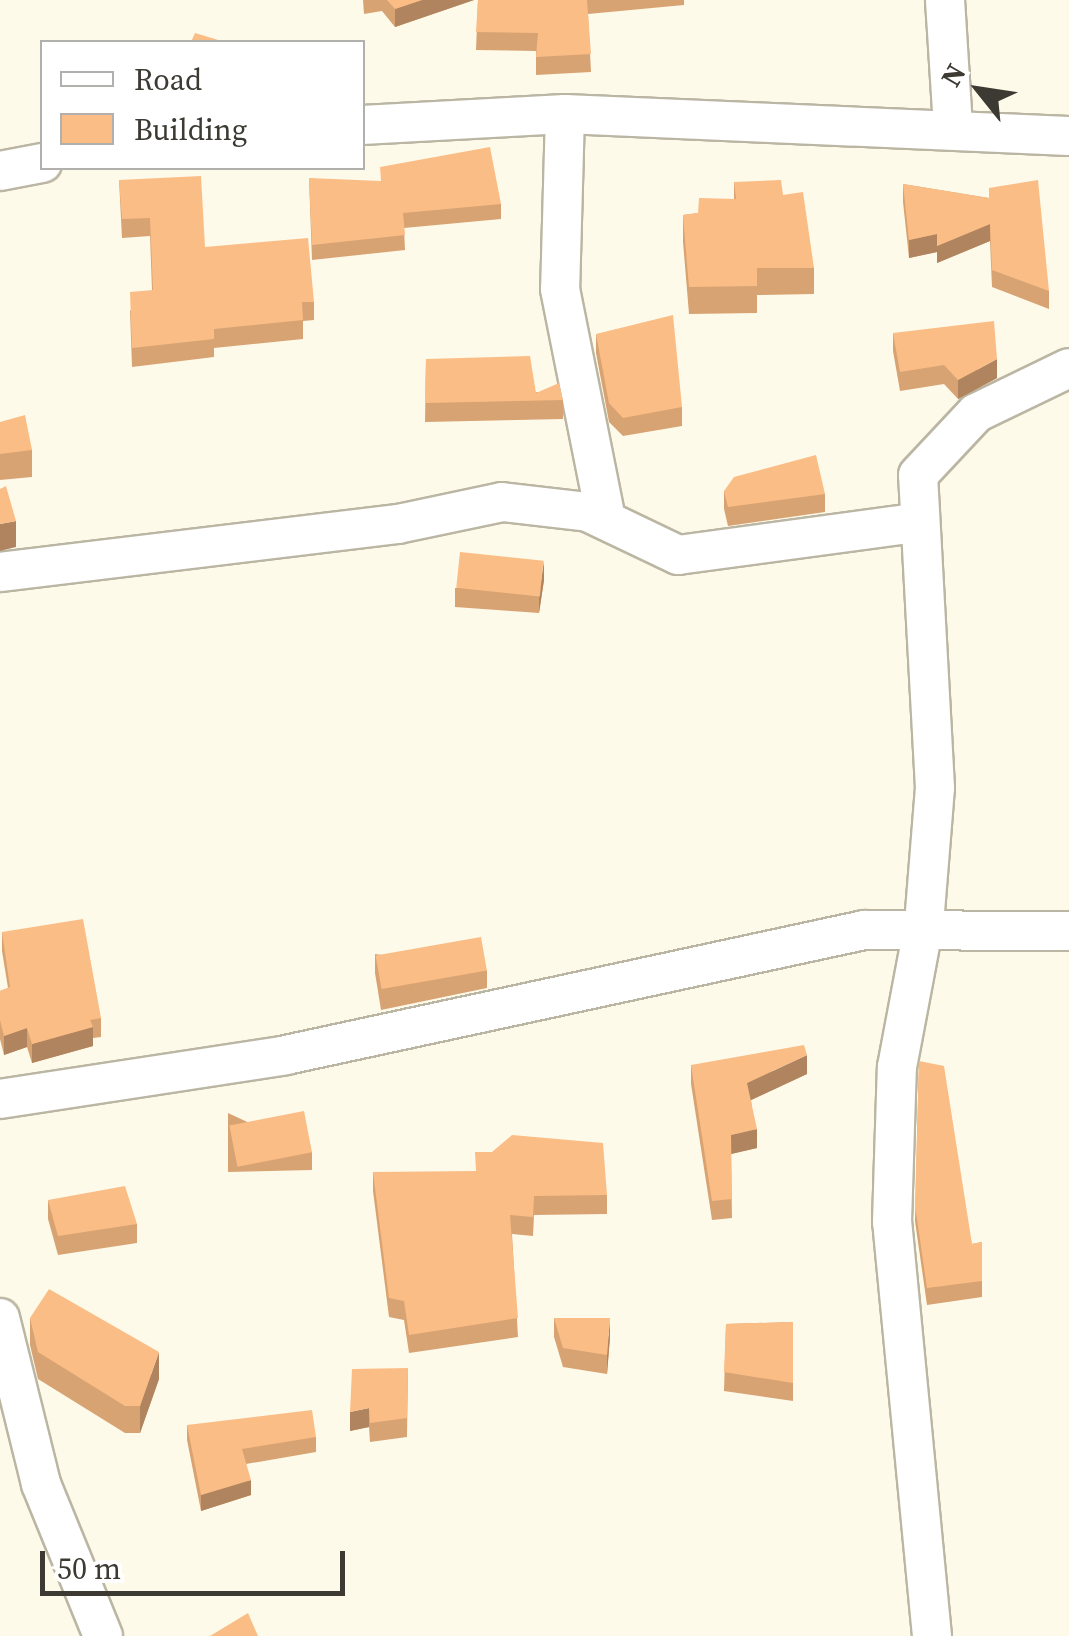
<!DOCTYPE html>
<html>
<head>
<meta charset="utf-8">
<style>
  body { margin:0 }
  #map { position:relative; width:1069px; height:1636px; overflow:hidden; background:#fefaea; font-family:"Source Serif 4",serif }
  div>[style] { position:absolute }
  .roads { filter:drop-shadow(2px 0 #bbb6a3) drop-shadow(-2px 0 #bbb6a3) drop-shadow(0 2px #bbb6a3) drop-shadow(0 -2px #bbb6a3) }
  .street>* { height:38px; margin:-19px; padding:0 19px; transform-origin:19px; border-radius:19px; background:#fff }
  .wall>* { inset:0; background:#d8a373 }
  .shaded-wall>* { inset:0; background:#b0845e }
  .building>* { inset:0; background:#fbbd86; transform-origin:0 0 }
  span { translate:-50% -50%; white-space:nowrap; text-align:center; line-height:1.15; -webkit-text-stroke:8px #fff; paint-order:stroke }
  .legend { position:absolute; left:40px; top:40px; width:325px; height:130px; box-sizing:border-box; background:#fff; border:2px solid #b1b0ad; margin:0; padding:12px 18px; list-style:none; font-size:30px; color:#3c3a32 }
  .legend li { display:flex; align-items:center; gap:20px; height:50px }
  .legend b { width:50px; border:2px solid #b1b0ad }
  .north { position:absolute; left:929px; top:40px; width:100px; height:100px; -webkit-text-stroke:8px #fff; paint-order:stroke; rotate:300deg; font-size:28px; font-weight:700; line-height:40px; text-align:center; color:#3c3a32 }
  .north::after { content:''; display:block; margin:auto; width:35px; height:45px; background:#3c3a32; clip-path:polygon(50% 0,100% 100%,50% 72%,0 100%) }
  .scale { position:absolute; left:40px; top:1551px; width:305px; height:45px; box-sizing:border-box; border:5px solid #3c3a32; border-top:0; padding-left:12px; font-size:30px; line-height:35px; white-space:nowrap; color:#3c3a32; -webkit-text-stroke:8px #fff; paint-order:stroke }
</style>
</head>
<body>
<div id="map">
  <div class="roads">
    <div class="street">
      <div style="left:945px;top:0;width:127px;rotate:86.4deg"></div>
      <div style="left:565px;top:114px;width:175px;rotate:91.6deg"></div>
      <div style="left:560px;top:289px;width:236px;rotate:78.7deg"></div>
      <div style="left:362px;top:125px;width:203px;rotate:-3.1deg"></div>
      <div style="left:565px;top:114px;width:504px;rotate:2.5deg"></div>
      <div style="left:0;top:171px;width:43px;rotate:-10.8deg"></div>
      <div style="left:0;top:572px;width:401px;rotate:-6.9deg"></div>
      <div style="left:398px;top:524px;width:106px;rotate:-11.9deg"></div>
      <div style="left:502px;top:502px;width:87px;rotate:6.6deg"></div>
      <div style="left:588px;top:512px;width:100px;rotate:25.5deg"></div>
      <div style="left:678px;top:555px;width:240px;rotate:-7.7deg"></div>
      <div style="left:0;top:1099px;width:289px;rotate:-8.7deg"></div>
      <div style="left:286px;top:1055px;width:591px;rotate:-12.2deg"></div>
      <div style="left:864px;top:930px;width:205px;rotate:0.3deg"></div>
      <div style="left:0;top:1318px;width:171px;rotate:76.1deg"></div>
      <div style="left:41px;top:1484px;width:164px;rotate:67.8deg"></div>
      <div style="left:932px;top:1636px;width:416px;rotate:-95.5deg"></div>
      <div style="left:892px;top:1222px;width:155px;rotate:-88.2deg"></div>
      <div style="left:897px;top:1067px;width:146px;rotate:-79.3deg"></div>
      <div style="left:924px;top:924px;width:136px;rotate:-85.4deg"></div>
      <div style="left:935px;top:788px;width:313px;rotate:-93.1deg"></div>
      <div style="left:918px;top:475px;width:85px;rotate:-46.9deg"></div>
      <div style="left:976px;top:413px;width:103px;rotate:-25.8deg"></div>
    </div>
  </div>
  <div class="wall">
    <div style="clip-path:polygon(363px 0,474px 0,395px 27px,382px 11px,364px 14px)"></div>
    <div style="clip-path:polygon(478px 0,684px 0,684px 5px,588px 14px,591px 72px,536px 75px,536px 51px,476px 50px)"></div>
    <div style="clip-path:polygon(309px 178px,501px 204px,501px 219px,404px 228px,405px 250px,312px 260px)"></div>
    <div style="clip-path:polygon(119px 180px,205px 247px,314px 302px,314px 320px,303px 321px,303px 339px,214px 348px,214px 357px,132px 367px,130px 311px,152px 290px,150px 236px,122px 238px)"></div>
    <div style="clip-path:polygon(734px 182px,783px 195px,814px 268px,814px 294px,757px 295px,757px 313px,689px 314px,683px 242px,683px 215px,698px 213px,734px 199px)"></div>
    <div style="clip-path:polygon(903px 184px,989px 198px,1049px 291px,1049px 309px,992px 287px,990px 241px,937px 263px,937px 252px,909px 258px,903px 202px)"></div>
    <div style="clip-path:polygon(893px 333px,997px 378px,958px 399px,944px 384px,900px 391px,893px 351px)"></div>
    <div style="clip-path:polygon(596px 334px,682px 407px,682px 426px,623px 436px,609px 422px,596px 353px)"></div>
    <div style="clip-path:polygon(426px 359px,563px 400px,563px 419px,425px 422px)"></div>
    <div style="clip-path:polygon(0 422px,32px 450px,32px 477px,0 480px)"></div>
    <div style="clip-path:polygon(724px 491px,825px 494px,825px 512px,728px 526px,724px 509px)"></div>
    <div style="clip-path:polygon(544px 580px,539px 613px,455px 607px,455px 588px)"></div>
    <div style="clip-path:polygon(2px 932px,101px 1018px,101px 1037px,93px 1038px,93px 1046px,32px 1063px,27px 1047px,4px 1055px,0 1039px,0 991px,8px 988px,2px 951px)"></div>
    <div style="clip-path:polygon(375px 954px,487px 970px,487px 988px,381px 1010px,375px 973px)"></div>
    <div style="clip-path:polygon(919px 1061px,972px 1244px,982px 1242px,982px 1297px,927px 1305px,915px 1221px)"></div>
    <div style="clip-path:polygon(691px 1065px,807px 1074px,751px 1100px,757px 1148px,731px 1154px,732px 1218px,712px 1220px,691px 1084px)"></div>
    <div style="clip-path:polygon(228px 1113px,312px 1152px,312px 1170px,228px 1172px)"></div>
    <div style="clip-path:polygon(373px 1172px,607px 1195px,607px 1214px,534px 1215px,533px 1236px,512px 1234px,518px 1337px,409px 1353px,404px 1320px,389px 1317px,373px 1191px)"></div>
    <div style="clip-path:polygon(48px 1200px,137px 1224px,137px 1243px,58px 1255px,48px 1219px)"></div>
    <div style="clip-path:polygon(30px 1318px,159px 1379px,140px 1433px,125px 1433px,38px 1379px,30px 1345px)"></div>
    <div style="clip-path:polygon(554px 1318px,610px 1337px,607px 1374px,563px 1367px,554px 1337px)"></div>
    <div style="clip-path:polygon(793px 1322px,793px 1401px,724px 1391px,726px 1324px)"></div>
    <div style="clip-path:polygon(408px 1368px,407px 1437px,370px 1442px,369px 1427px,350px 1431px)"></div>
    <div style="clip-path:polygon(187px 1425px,316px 1437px,316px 1452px,246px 1464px,251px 1495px,201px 1511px,187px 1440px)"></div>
  </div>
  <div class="shaded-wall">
    <div style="clip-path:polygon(422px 0,474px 0,395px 27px,395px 9px)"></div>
    <div style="clip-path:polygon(990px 224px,990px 241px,937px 263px,937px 246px)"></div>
    <div style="clip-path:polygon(937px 234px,937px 252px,909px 258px,909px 240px)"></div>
    <div style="clip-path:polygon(997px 359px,997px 378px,958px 399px,958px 380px)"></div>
    <div style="clip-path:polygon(16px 521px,16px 547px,0 551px,0 524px)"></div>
    <div style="clip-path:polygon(544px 561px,544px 580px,539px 613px,539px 594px)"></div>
    <div style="clip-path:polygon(93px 1027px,93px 1046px,32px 1063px,32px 1044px)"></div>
    <div style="clip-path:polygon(27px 1028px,27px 1047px,4px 1055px,4px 1036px)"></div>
    <div style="clip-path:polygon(807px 1055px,807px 1074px,747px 1102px,747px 1083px)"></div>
    <div style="clip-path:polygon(757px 1129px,757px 1148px,731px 1154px,731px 1135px)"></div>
    <div style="clip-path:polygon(610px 1318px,610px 1337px,607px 1374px,607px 1355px)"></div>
    <div style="clip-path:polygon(159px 1352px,159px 1379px,140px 1433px,140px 1406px)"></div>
    <div style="clip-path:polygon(369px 1408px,369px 1427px,350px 1431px,350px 1412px)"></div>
    <div style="clip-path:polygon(251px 1480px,251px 1495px,201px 1511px,201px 1495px)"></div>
  </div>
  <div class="building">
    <div style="clip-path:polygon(387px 0,422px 0,395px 9px)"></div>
    <div style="clip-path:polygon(478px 0,587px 0,591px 54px,536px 57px,538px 33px,476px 32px)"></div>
    <div style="clip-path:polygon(195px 33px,225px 42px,191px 42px)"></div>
    <div style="clip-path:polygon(490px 147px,501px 204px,403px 213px,405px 235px,312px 245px,309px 178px,381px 181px,380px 167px)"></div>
    <div style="clip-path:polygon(201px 176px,205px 247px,308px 238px,314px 302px,302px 302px,303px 320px,214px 329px,214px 339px,132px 348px,130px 292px,153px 290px,150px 218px,122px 219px,119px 180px)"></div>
    <div style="clip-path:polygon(781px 180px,783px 195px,803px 192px,814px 268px,757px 268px,757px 286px,689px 287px,683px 215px,698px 213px,699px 198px,736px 199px,734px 182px)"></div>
    <div style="clip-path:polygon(1038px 180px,1049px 291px,992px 270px,990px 224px,937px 246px,937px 234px,909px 240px,903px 184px,989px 198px,989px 188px)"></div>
    <div style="clip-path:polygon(673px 315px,682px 407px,623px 418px,609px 403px,596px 334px)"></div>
    <div style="clip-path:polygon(994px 321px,997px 359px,958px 380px,944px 365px,900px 372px,893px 333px)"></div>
    <div style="clip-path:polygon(530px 356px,536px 393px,559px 383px,563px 400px,425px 403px,426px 359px)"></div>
    <div style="clip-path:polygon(25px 415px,32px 450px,0 454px,0 422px)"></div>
    <div style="clip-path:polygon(816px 455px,825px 494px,728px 507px,724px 491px,734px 477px)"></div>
    <div style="clip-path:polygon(6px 486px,16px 521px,0 524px,0 489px)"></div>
    <div style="left:460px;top:552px;width:84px;height:36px;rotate:6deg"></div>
    <div style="clip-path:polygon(83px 919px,101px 1018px,90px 1020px,93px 1027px,32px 1044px,27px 1028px,4px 1036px,0 1020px,0 991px,10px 987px,2px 932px)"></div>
    <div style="left:481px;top:937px;width:34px;height:107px;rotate:80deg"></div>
    <div style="clip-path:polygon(804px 1045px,807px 1055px,747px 1083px,757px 1129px,731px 1135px,732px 1199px,712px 1201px,691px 1065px)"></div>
    <div style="clip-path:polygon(919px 1061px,944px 1066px,972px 1244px,982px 1242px,982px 1281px,927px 1288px,915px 1205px)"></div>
    <div style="left:304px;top:1111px;width:42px;height:76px;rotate:79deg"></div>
    <div style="clip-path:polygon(512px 1135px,603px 1143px,607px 1195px,534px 1196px,533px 1217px,510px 1215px,518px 1318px,409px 1335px,404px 1301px,389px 1298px,373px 1172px,476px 1171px,475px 1152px,492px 1152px)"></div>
    <div style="clip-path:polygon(125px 1186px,137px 1224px,58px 1236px,48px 1200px)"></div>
    <div style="clip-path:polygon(49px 1289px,159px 1352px,140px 1406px,125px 1406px,38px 1352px,30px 1318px)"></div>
    <div style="clip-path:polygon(554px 1318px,610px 1318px,607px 1355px,563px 1348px)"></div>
    <div style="clip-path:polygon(793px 1322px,793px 1383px,724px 1372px,726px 1324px)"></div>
    <div style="clip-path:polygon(408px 1368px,407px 1418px,370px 1423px,369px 1408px,350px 1412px,352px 1369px)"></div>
    <div style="clip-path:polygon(312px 1410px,316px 1437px,242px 1449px,251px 1480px,201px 1495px,187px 1425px)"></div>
    <div style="clip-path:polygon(248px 1613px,258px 1636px,210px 1636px)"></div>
  </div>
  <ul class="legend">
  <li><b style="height:12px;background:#fff"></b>Road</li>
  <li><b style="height:28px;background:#fbbd86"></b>Building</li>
  </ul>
  <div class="north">N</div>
  <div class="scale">50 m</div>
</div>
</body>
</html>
